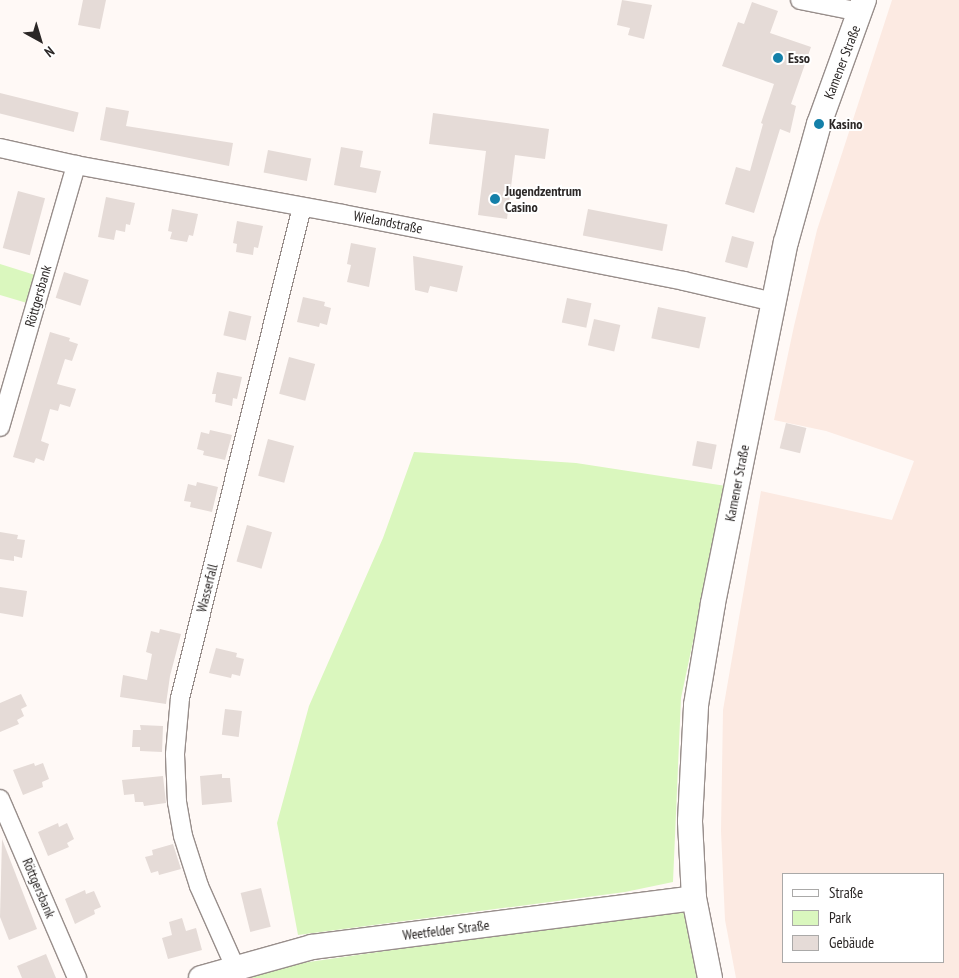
<!DOCTYPE html>
<html>
<head>
<meta charset="utf-8">
<style>
  body { margin:0 }
  #map { position:relative; width:959px; height:978px; overflow:hidden; background:#fff9f6; font-family:"PT Sans Narrow",sans-serif }
  div>[style] { position:absolute }
  .built>* { inset:0; background:#fceae2 }
  .green>* { inset:0; background:#daf7be }
  .building>* { inset:0; background:#e5dbd7; transform-origin:0 0 }
  .roads { filter:drop-shadow(1px 0 #988e8b) drop-shadow(-1px 0 #988e8b) drop-shadow(0 1px #988e8b) drop-shadow(0 -1px #988e8b) }
  .street>* { height:18px; margin:-9px; padding:0 9px; transform-origin:9px; border-radius:9px; background:#fff }
  .secondary>* { height:24px; margin:-12px; padding:0 12px; transform-origin:12px; border-radius:12px; background:#fff }
  .dots>* { width:14px; height:14px; translate:-50% -50%; box-sizing:border-box; border:2px solid #fff; border-radius:50% }
  span { translate:-50% -50%; white-space:nowrap; text-align:center; line-height:1.15; -webkit-text-stroke:4px #fff; paint-order:stroke }
  .poi-label { font-size:14px; color:#2b2726; font-weight:700 }
  .left { translate:0 -50%; text-align:left }
  .street-label { font-size:14px; color:#2b2726 }
  .legend { position:absolute; left:782px; top:873px; width:162px; height:90px; box-sizing:border-box; background:#fff; border:1px solid #aaa9a8; margin:0; padding:6px 9px; list-style:none; font-size:15px; color:#2b2726 }
  .legend li { display:flex; align-items:center; gap:10px; height:25px }
  .legend b { width:25px; border:1px solid #aaa9a8 }
  .north { position:absolute; left:15px; top:15px; width:50px; height:50px; -webkit-text-stroke:4px #fff; paint-order:stroke; rotate:141deg; font-size:14px; font-weight:700; line-height:20px; text-align:center; color:#2b2726 }
  .north::after { content:''; display:block; margin:auto; width:18px; height:22px; background:#2b2726; clip-path:polygon(50% 0,100% 100%,50% 72%,0 100%) }
</style>
</head>
<body>
<div id="map">
  <div class="built">
    <div style="clip-path:polygon(evenodd,892px 0,959px 0,959px 978px,736px 978px,725px 920px,721px 831px,723px 710px,761px 491px,892px 520px,914px 461px,826px 431px,774px 420px,794px 326px,817px 230px,892px 0,943px 874px,943px 962px,783px 962px,783px 874px,943px 874px)"></div>
  </div>
  <div class="green">
    <div style="clip-path:polygon(0 264px,35px 275px,27px 303px,0 295px)"></div>
    <div style="clip-path:polygon(414px 452px,576px 463px,726px 486px,681px 698px,673px 882px,625px 892px,298px 935px,277px 823px,309px 706px,383px 538px)"></div>
    <div style="clip-path:polygon(691px 907px,702px 978px,245px 978px,288px 965px)"></div>
  </div>
  <div class="building">
    <div style="clip-path:polygon(83px 0,106px 0,100px 29px,78px 25px)"></div>
    <div style="clip-path:polygon(622px 0,652px 5px,644px 39px,628px 35px,630px 28px,617px 25px)"></div>
    <div style="clip-path:polygon(752px 2px,778px 11px,770px 33px,811px 47px,791px 104px,796px 106px,790px 133px,780px 129px,754px 213px,725px 204px,736px 167px,750px 171px,763px 124px,761px 123px,774px 84px,722px 66px,738px 22px,744px 24px)"></div>
    <div style="left:0;top:93px;width:81px;height:20px;rotate:14deg"></div>
    <div style="clip-path:polygon(106px 107px,129px 111px,126px 126px,233px 143px,229px 166px,100px 140px)"></div>
    <div style="clip-path:polygon(433px 113px,549px 129px,545px 159px,515px 155px,507px 219px,478px 215px,486px 151px,429px 144px)"></div>
    <div style="clip-path:polygon(341px 147px,363px 151px,360px 167px,381px 171px,376px 193px,334px 185px)"></div>
    <div style="left:268px;top:150px;width:44px;height:23px;rotate:11deg"></div>
    <div style="left:18px;top:191px;width:28px;height:59px;rotate:15deg"></div>
    <div style="clip-path:polygon(106px 197px,135px 203px,130px 225px,126px 224px,125px 232px,116px 230px,114px 240px,98px 237px)"></div>
    <div style="clip-path:polygon(172px 209px,198px 214px,193px 236px,189px 235px,187px 242px,170px 239px,172px 232px,168px 231px)"></div>
    <div style="left:588px;top:209px;width:81px;height:27px;rotate:11deg"></div>
    <div style="clip-path:polygon(237px 221px,263px 226px,258px 248px,254px 247px,253px 255px,236px 252px,237px 244px,233px 243px)"></div>
    <div style="left:732px;top:236px;width:23px;height:27px;rotate:15deg"></div>
    <div style="clip-path:polygon(351px 243px,376px 248px,369px 287px,347px 282px,351px 265px,347px 264px)"></div>
    <div style="clip-path:polygon(413px 256px,463px 266px,457px 292px,430px 286px,428px 293px,415px 290px)"></div>
    <div style="left:64px;top:272px;width:26px;height:27px;rotate:18deg"></div>
    <div style="clip-path:polygon(303px 297px,325px 302px,324px 306px,331px 308px,327px 325px,320px 323px,319px 327px,297px 322px)"></div>
    <div style="left:567px;top:298px;width:25px;height:25px;rotate:12deg"></div>
    <div style="left:658px;top:307px;width:49px;height:32px;rotate:12deg"></div>
    <div style="left:229px;top:311px;width:23px;height:25px;rotate:13deg"></div>
    <div style="left:594px;top:319px;width:27px;height:27px;rotate:13deg"></div>
    <div style="clip-path:polygon(50px 332px,70px 338px,69px 341px,78px 344px,72px 361px,65px 359px,57px 384px,76px 389px,70px 407px,60px 404px,58px 411px,50px 409px,41px 441px,49px 444px,44px 461px,36px 458px,34px 463px,13px 457px)"></div>
    <div style="left:289px;top:357px;width:27px;height:38px;rotate:15deg"></div>
    <div style="clip-path:polygon(217px 372px,242px 377px,237px 399px,233px 398px,232px 406px,215px 402px,216px 394px,212px 394px)"></div>
    <div style="left:786px;top:423px;width:21px;height:26px;rotate:14deg"></div>
    <div style="clip-path:polygon(210px 430px,232px 435px,225px 460px,203px 455px,204px 451px,197px 449px,201px 432px,209px 434px)"></div>
    <div style="left:268px;top:439px;width:27px;height:38px;rotate:15deg"></div>
    <div style="left:697px;top:441px;width:20px;height:25px;rotate:11deg"></div>
    <div style="clip-path:polygon(197px 482px,218px 487px,212px 512px,190px 507px,191px 502px,184px 501px,188px 484px,196px 486px)"></div>
    <div style="left:247px;top:525px;width:26px;height:38px;rotate:16deg"></div>
    <div style="clip-path:polygon(0 532px,18px 535px,17px 539px,25px 540px,22px 558px,14px 556px,14px 561px,0 559px)"></div>
    <div style="clip-path:polygon(0 587px,27px 591px,23px 617px,0 613px)"></div>
    <div style="clip-path:polygon(160px 629px,181px 634px,170px 676px,166px 704px,120px 697px,123px 675px,147px 680px,152px 654px,146px 652px,151px 631px,159px 633px)"></div>
    <div style="clip-path:polygon(216px 648px,237px 653px,236px 657px,244px 659px,240px 676px,232px 674px,231px 678px,209px 673px)"></div>
    <div style="clip-path:polygon(21px 694px,27px 706px,21px 709px,24px 716px,17px 720px,19px 724px,0 732px,0 703px)"></div>
    <div style="left:225px;top:709px;width:17px;height:26px;rotate:7deg"></div>
    <div style="clip-path:polygon(140px 725px,163px 726px,162px 752px,140px 751px,140px 747px,132px 747px,133px 730px,141px 730px)"></div>
    <div style="clip-path:polygon(34px 763px,35px 766px,43px 763px,49px 779px,42px 782px,43px 787px,23px 795px,13px 770px)"></div>
    <div style="clip-path:polygon(222px 774px,222px 778px,230px 778px,232px 802px,202px 805px,200px 776px)"></div>
    <div style="clip-path:polygon(163px 776px,166px 803px,144px 806px,143px 802px,135px 802px,134px 794px,124px 795px,122px 780px)"></div>
    <div style="clip-path:polygon(58px 823px,59px 827px,67px 823px,74px 839px,67px 843px,69px 847px,48px 856px,38px 832px)"></div>
    <div style="clip-path:polygon(2px 839px,37px 929px,9px 940px,0 917px)"></div>
    <div style="clip-path:polygon(173px 844px,181px 869px,159px 875px,158px 871px,151px 873px,145px 857px,153px 855px,152px 850px)"></div>
    <div style="left:261px;top:888px;width:40px;height:21px;rotate:76deg"></div>
    <div style="clip-path:polygon(85px 890px,86px 894px,94px 891px,101px 907px,94px 910px,95px 914px,75px 924px,65px 899px)"></div>
    <div style="clip-path:polygon(182px 918px,186px 931px,196px 928px,202px 950px,168px 959px,162px 938px,172px 935px,169px 922px)"></div>
    <div style="clip-path:polygon(46px 954px,56px 978px,22px 978px,17px 966px)"></div>
  </div>
  <div class="roads">
    <div class="street">
      <div style="left:800px;top:0;width:61px;rotate:11.3deg"></div>
      <div style="left:0;top:148px;width:78px;rotate:12.6deg"></div>
      <div style="left:76px;top:165px;width:271px;rotate:10.4deg"></div>
      <div style="left:343px;top:214px;width:348px;rotate:11.1deg"></div>
      <div style="left:684px;top:281px;width:92px;rotate:13.1deg"></div>
      <div style="left:0;top:427px;width:273px;rotate:-73.8deg"></div>
      <div style="left:0;top:799px;width:195px;rotate:66.7deg"></div>
      <div style="left:235px;top:967px;width:89px;rotate:-114deg"></div>
      <div style="left:199px;top:886px;width:52px;rotate:-107.7deg"></div>
      <div style="left:183px;top:836px;width:35px;rotate:-100deg"></div>
      <div style="left:177px;top:802px;width:48px;rotate:-92.4deg"></div>
      <div style="left:175px;top:754px;width:56px;rotate:-84.9deg"></div>
      <div style="left:180px;top:698px;width:506px;rotate:-76.05deg"></div>
    </div>
    <div class="secondary">
      <div style="left:201px;top:978px;width:115px;rotate:-15.6deg"></div>
      <div style="left:312px;top:947px;width:385px;rotate:-7.3deg"></div>
      <div style="left:710px;top:978px;width:82px;rotate:-101.3deg"></div>
      <div style="left:694px;top:898px;width:77px;rotate:-93deg"></div>
      <div style="left:690px;top:821px;width:116px;rotate:-87deg"></div>
      <div style="left:696px;top:705px;width:103px;rotate:-80.5deg"></div>
      <div style="left:713px;top:603px;width:368px;rotate:-78.6deg"></div>
      <div style="left:786px;top:242px;width:123px;rotate:-74.4deg"></div>
      <div style="left:819px;top:124px;width:132px;rotate:-70.1deg"></div>
    </div>
  </div>
  <div class="dots">
    <div style="left:778px;top:58px;background:#1480a9"></div>
    <div style="left:819px;top:124px;background:#1480a9"></div>
    <div style="left:495px;top:199px;background:#1480a9"></div>
  </div>
  <div class="poi-label">
    <span class="left" style="left:788px;top:58px">Esso</span>
    <span class="left" style="left:829px;top:124px">Kasino</span>
    <span class="left" style="left:505px;top:199px">Jugendzentrum<br>Casino</span>
  </div>
  <div class="street-label">
    <span style="left:842px;top:62px;rotate:-69deg">Kamener Straße</span>
    <span style="left:388px;top:222px;rotate:11deg">Wielandstraße</span>
    <span style="left:38px;top:296px;rotate:-74deg">Röttgersbank</span>
    <span style="left:737px;top:483px;rotate:-79deg">Kamener Straße</span>
    <span style="left:207px;top:588px;rotate:-76deg">Wasserfall</span>
    <span style="left:39px;top:888px;rotate:67deg">Röttgersbank</span>
    <span style="left:446px;top:930px;rotate:-7deg">Weetfelder Straße</span>
  </div>
  <ul class="legend">
  <li><b style="height:6px;background:#fff"></b>Straße</li>
  <li><b style="height:14px;background:#daf7be"></b>Park</li>
  <li><b style="height:14px;background:#e5dbd7"></b>Gebäude</li>
  </ul>
  <div class="north">N</div>
</div>
</body>
</html>
